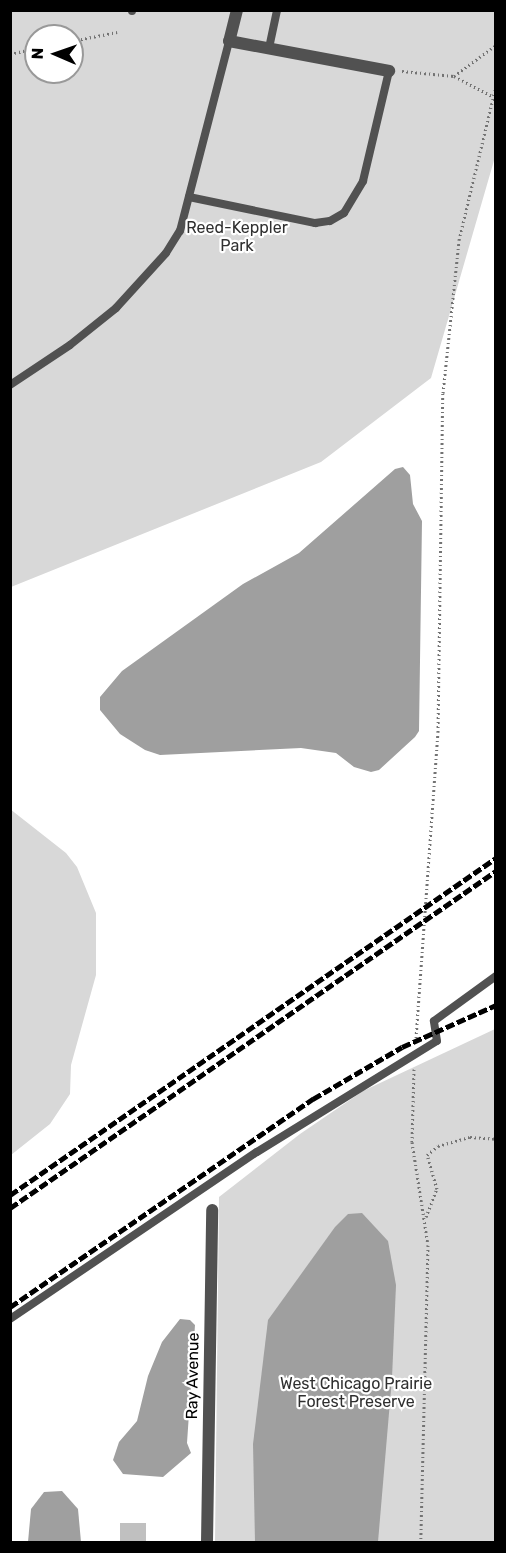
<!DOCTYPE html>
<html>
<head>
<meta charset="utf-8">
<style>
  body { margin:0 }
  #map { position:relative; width:506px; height:1553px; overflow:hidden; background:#fff; font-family:Rubik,sans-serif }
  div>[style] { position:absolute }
  .green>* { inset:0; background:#d8d8d8 }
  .water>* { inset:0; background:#9f9f9f }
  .building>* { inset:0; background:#c0c0c0; transform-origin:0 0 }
  .path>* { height:3px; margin-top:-1.5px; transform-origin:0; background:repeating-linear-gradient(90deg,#737373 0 1.5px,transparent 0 4.5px) }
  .service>* { height:8px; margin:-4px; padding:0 4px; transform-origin:4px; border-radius:4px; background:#515151 }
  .minor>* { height:12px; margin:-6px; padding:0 6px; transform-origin:6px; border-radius:6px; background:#515151 }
  .rail>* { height:4.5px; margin-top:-2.25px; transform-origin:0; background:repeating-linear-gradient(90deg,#000 0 9px,transparent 0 12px) }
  span { translate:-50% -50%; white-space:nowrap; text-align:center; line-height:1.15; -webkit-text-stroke:4.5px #fff; paint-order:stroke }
  .park-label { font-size:16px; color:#2f2f2f }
  .street-label { font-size:16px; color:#000 }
  .frame { position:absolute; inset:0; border:12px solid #000; pointer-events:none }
  .north { position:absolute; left:24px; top:24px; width:60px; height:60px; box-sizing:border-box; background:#fff; border:2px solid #999; border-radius:50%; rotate:272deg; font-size:16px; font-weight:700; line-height:24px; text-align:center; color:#000 }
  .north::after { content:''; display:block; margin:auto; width:21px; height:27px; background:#000; clip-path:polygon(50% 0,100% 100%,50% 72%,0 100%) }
</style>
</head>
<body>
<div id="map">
  <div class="green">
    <div style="clip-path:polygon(evenodd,11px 11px,495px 11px,495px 157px,431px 378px,321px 462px,11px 587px,11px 11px,36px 36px,72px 36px,72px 72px,36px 72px,36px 36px)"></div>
    <div style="clip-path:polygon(10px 809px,66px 853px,77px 867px,96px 913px,96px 975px,71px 1065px,70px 1094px,50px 1124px,11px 1155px)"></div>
    <div style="clip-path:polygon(495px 1029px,495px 1542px,215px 1542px,219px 1197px,300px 1134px,363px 1091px)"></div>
  </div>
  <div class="water">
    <div style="clip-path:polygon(403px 467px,410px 475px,413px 504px,422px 521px,419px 731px,415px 737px,379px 770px,371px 772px,354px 767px,336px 753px,301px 748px,160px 755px,145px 750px,120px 734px,100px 710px,100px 697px,122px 671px,243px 584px,299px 553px,395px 469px)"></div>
    <div style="clip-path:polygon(362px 1213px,388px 1241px,396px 1285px,392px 1378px,378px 1542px,255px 1542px,253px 1444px,268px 1320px,335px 1227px,348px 1214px)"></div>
    <div style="clip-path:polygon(180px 1319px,190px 1320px,195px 1325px,187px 1443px,191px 1453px,163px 1477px,123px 1474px,113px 1460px,119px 1442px,137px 1421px,148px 1376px,162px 1342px)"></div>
    <div style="clip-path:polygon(62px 1491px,78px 1509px,81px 1542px,28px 1542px,31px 1509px,44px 1492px)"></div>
  </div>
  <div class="building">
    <div style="left:120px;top:1523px;width:26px;height:19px"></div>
  </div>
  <div class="path">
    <div style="left:72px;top:41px;width:46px;rotate:-11.3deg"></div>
    <div style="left:10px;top:54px;width:27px;rotate:-13deg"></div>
    <div style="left:402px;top:71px;width:52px;rotate:5.5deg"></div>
    <div style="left:454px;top:76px;width:52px;rotate:-36.4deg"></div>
    <div style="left:454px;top:76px;width:43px;rotate:27.8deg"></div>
    <div style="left:416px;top:1038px;width:307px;rotate:-85.9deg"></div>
    <div style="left:438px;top:732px;width:339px;rotate:-89.2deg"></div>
    <div style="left:443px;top:393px;width:154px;rotate:-84deg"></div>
    <div style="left:459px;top:240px;width:158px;rotate:-76.5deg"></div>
    <div style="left:414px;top:1069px;width:73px;rotate:91.6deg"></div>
    <div style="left:412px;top:1142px;width:104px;rotate:81.2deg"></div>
    <div style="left:428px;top:1245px;width:297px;rotate:91.4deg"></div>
    <div style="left:426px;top:1217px;width:30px;rotate:-69deg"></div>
    <div style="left:437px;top:1189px;width:35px;rotate:-106deg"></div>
    <div style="left:427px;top:1155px;width:14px;rotate:-39deg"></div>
    <div style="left:438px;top:1146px;width:33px;rotate:-16deg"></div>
    <div style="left:470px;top:1137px;width:26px;rotate:4deg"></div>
  </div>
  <div class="service">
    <div style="left:132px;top:10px;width:1px;rotate:90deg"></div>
    <div style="left:269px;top:48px;width:39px;rotate:-78deg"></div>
    <div style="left:189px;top:197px;width:129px;rotate:11.7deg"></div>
    <div style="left:315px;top:223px;width:15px;rotate:-8deg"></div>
    <div style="left:330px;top:221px;width:16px;rotate:-30deg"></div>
    <div style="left:344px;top:213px;width:37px;rotate:-59deg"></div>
    <div style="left:363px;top:181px;width:113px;rotate:-76.7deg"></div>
    <div style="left:10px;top:385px;width:72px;rotate:-33.7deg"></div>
    <div style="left:70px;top:345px;width:59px;rotate:-38.8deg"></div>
    <div style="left:116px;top:308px;width:74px;rotate:-47.7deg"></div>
    <div style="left:166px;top:253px;width:26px;rotate:-58deg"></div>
    <div style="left:180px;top:231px;width:196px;rotate:-75.5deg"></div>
    <div style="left:10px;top:1319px;width:298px;rotate:-34.1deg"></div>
    <div style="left:257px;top:1152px;width:211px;rotate:-31.7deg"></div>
    <div style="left:437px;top:1041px;width:20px;rotate:-99deg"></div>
    <div style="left:434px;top:1021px;width:77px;rotate:-36deg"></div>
  </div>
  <div class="minor">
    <div style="left:237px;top:10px;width:32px;rotate:104deg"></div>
    <div style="left:229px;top:41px;width:163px;rotate:10.6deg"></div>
    <div style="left:207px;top:1542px;width:332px;rotate:-89.1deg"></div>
  </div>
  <div class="rail">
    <div style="left:10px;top:1195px;width:591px;rotate:-34.74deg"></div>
    <div style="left:10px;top:1208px;width:591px;rotate:-34.74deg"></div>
    <div style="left:10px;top:1307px;width:368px;rotate:-34.5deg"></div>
    <div style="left:313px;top:1099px;width:103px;rotate:-30.3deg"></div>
    <div style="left:402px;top:1047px;width:103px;rotate:-24.1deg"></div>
  </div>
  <div class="park-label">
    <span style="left:237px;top:237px">Reed-Keppler<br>Park</span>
    <span style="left:356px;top:1393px">West Chicago Prairie<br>Forest Preserve</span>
  </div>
  <div class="street-label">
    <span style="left:193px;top:1376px;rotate:-89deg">Ray Avenue</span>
  </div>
  <div class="frame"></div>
  <div class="north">N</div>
</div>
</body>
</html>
